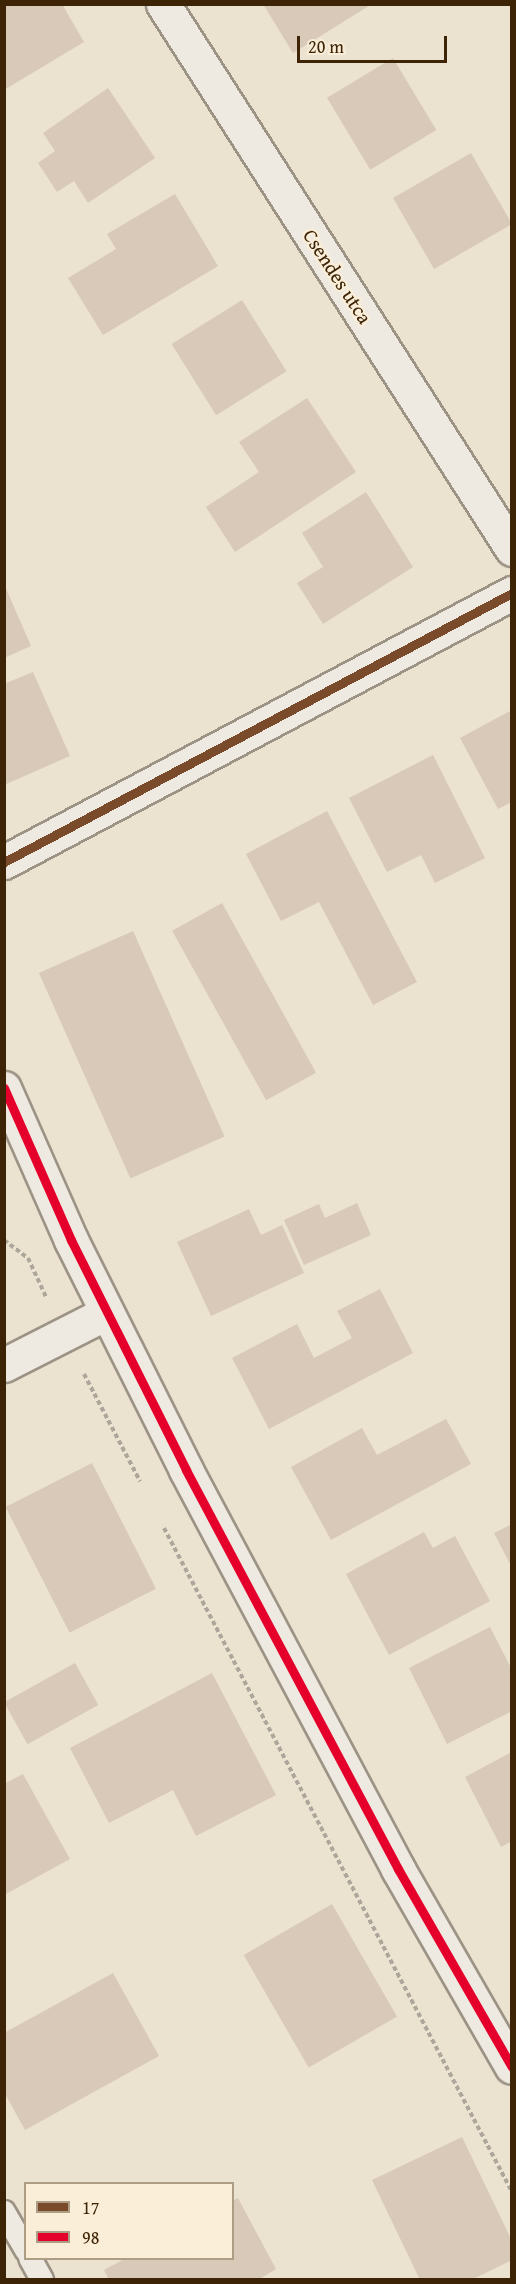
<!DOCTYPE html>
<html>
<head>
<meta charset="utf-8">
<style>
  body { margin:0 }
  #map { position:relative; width:516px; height:2284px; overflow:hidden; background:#ece2d0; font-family:"Gentium Book Plus",serif }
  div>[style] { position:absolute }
  .building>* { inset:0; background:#d8c9b8; transform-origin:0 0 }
  .path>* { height:4px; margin-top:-2px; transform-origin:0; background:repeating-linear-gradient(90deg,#aca69b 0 4.5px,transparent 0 7.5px) }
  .roads { filter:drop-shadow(2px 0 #9c9385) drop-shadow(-2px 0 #9c9385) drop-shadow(0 2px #9c9385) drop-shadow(0 -2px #9c9385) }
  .service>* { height:22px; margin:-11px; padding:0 11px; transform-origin:11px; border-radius:11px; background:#efeae1 }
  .minor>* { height:33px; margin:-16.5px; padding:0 16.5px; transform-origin:16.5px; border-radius:16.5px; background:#efeae1 }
  .tertiary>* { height:33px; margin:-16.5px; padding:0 16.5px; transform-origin:16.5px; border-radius:16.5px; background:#efeae1 }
  .bus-1>* { height:9px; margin:-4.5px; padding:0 4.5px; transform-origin:4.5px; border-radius:4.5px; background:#7a4b2a }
  .bus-2>* { height:9px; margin:-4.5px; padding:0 4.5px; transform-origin:4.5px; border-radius:4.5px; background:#e4002b }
  span { translate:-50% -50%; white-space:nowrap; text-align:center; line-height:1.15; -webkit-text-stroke:4.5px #faeed9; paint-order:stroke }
  .street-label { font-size:20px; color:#3d2406 }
  .frame { position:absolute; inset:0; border:6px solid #3d2406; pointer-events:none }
  .legend { position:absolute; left:24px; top:2182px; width:210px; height:78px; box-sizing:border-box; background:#faeed9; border:2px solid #ae9d85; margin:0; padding:8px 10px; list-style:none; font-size:18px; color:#3d2406 }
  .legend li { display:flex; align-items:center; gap:12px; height:30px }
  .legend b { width:30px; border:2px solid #ae9d85 }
  .scale { position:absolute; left:297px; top:36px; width:150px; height:27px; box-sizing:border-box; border:3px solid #3d2406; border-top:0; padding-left:8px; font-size:18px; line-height:21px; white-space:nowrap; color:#3d2406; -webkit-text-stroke:4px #faeed9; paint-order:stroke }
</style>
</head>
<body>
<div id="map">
  <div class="building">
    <div style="clip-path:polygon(4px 4px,62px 4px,84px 42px,4px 90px)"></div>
    <div style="clip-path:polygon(263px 4px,372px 4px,293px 53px)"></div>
    <div style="left:393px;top:58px;width:84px;height:77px;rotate:59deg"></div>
    <div style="clip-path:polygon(108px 88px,155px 158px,88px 203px,74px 181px,57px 192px,38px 163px,55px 151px,43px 133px)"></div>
    <div style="left:471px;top:153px;width:82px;height:90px;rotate:60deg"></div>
    <div style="clip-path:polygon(175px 194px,218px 266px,103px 335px,68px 278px,116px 249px,107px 234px)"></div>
    <div style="left:242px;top:300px;width:84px;height:83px;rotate:58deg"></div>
    <div style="clip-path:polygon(307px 398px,356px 472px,235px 552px,206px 507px,259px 472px,239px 442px)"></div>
    <div style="clip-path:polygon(366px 492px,413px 567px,323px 624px,297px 583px,323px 567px,302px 533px)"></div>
    <div style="clip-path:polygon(4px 584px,31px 646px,4px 658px)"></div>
    <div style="clip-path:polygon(33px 672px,70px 756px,4px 785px,4px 684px)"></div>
    <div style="clip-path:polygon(512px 710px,512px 802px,498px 809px,460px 738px)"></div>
    <div style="clip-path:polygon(433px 755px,485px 858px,435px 883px,421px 855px,387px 872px,349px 798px)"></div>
    <div style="clip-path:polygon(327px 811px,417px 982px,373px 1005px,319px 902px,281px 921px,246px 854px)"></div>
    <div style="left:222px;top:903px;width:194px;height:57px;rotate:61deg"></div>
    <div style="left:133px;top:931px;width:225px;height:103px;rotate:66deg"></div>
    <div style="clip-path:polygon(357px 1203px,371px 1235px,304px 1265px,284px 1220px,319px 1204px,325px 1218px)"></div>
    <div style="clip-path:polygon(249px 1209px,261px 1235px,282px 1225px,304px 1273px,211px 1316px,177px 1242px)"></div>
    <div style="clip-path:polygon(380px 1289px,413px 1353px,269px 1429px,232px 1358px,297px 1324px,314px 1358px,352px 1338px,337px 1311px)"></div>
    <div style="clip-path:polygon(446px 1419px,471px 1464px,331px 1540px,291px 1467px,362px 1428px,377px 1455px)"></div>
    <div style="left:92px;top:1463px;width:141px;height:97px;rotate:63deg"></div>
    <div style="clip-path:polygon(512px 1524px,512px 1568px,494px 1533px)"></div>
    <div style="clip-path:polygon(424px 1532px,433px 1548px,455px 1536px,490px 1601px,389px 1655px,346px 1574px)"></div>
    <div style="clip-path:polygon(490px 1627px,512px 1670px,512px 1711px,447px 1744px,409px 1668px)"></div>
    <div style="left:75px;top:1663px;width:48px;height:81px;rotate:61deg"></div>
    <div style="clip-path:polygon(212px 1673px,276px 1795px,196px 1836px,173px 1790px,109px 1823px,70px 1748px)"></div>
    <div style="clip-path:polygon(512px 1752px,512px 1841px,501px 1847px,465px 1777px)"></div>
    <div style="clip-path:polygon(23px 1774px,70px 1859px,4px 1895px,4px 1784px)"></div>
    <div style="left:332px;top:1904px;width:130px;height:102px;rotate:60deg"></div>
    <div style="clip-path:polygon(113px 1973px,159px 2056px,25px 2130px,4px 2092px,4px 2033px)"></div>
    <div style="clip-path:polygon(462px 2137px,512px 2241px,512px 2260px,471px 2280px,420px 2280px,372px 2180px)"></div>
    <div style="clip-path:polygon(238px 2198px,276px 2269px,258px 2280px,109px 2280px,104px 2270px,126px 2258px,232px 2258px,232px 2201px)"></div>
  </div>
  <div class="path">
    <div style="left:4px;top:1240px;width:30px;rotate:37deg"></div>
    <div style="left:28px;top:1258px;width:43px;rotate:65.2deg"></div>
    <div style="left:84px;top:1374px;width:121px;rotate:62.4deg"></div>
    <div style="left:164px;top:1528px;width:750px;rotate:62.34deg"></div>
  </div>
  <div class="roads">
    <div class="service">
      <div style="left:4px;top:2212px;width:44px;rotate:59.9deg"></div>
      <div style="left:30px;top:2258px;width:25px;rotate:61deg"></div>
    </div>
    <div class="minor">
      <div style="left:163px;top:4px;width:647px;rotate:57.37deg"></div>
      <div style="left:4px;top:862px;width:575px;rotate:-27.9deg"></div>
      <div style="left:4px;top:1365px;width:114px;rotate:-27deg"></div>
    </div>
    <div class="tertiary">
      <div style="left:4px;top:1088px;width:166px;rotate:66.2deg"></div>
      <div style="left:71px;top:1240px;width:257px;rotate:63.4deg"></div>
      <div style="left:186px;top:1470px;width:452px;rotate:62deg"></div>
      <div style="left:398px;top:1869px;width:228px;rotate:60.1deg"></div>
    </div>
  </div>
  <div class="bus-1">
    <div style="left:4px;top:862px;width:575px;rotate:-27.9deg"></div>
  </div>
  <div class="bus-2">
    <div style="left:4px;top:1088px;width:166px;rotate:66.2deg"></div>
    <div style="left:71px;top:1240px;width:257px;rotate:63.4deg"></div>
    <div style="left:186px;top:1470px;width:452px;rotate:62deg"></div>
    <div style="left:398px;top:1869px;width:228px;rotate:60.1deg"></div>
  </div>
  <div class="street-label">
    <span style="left:338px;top:276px;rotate:57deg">Csendes utca</span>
  </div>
  <div class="frame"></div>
  <ul class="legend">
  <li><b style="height:8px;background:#7a4b2a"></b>17</li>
  <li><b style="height:8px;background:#e4002b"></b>98</li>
  </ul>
  <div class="scale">20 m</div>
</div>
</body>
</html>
